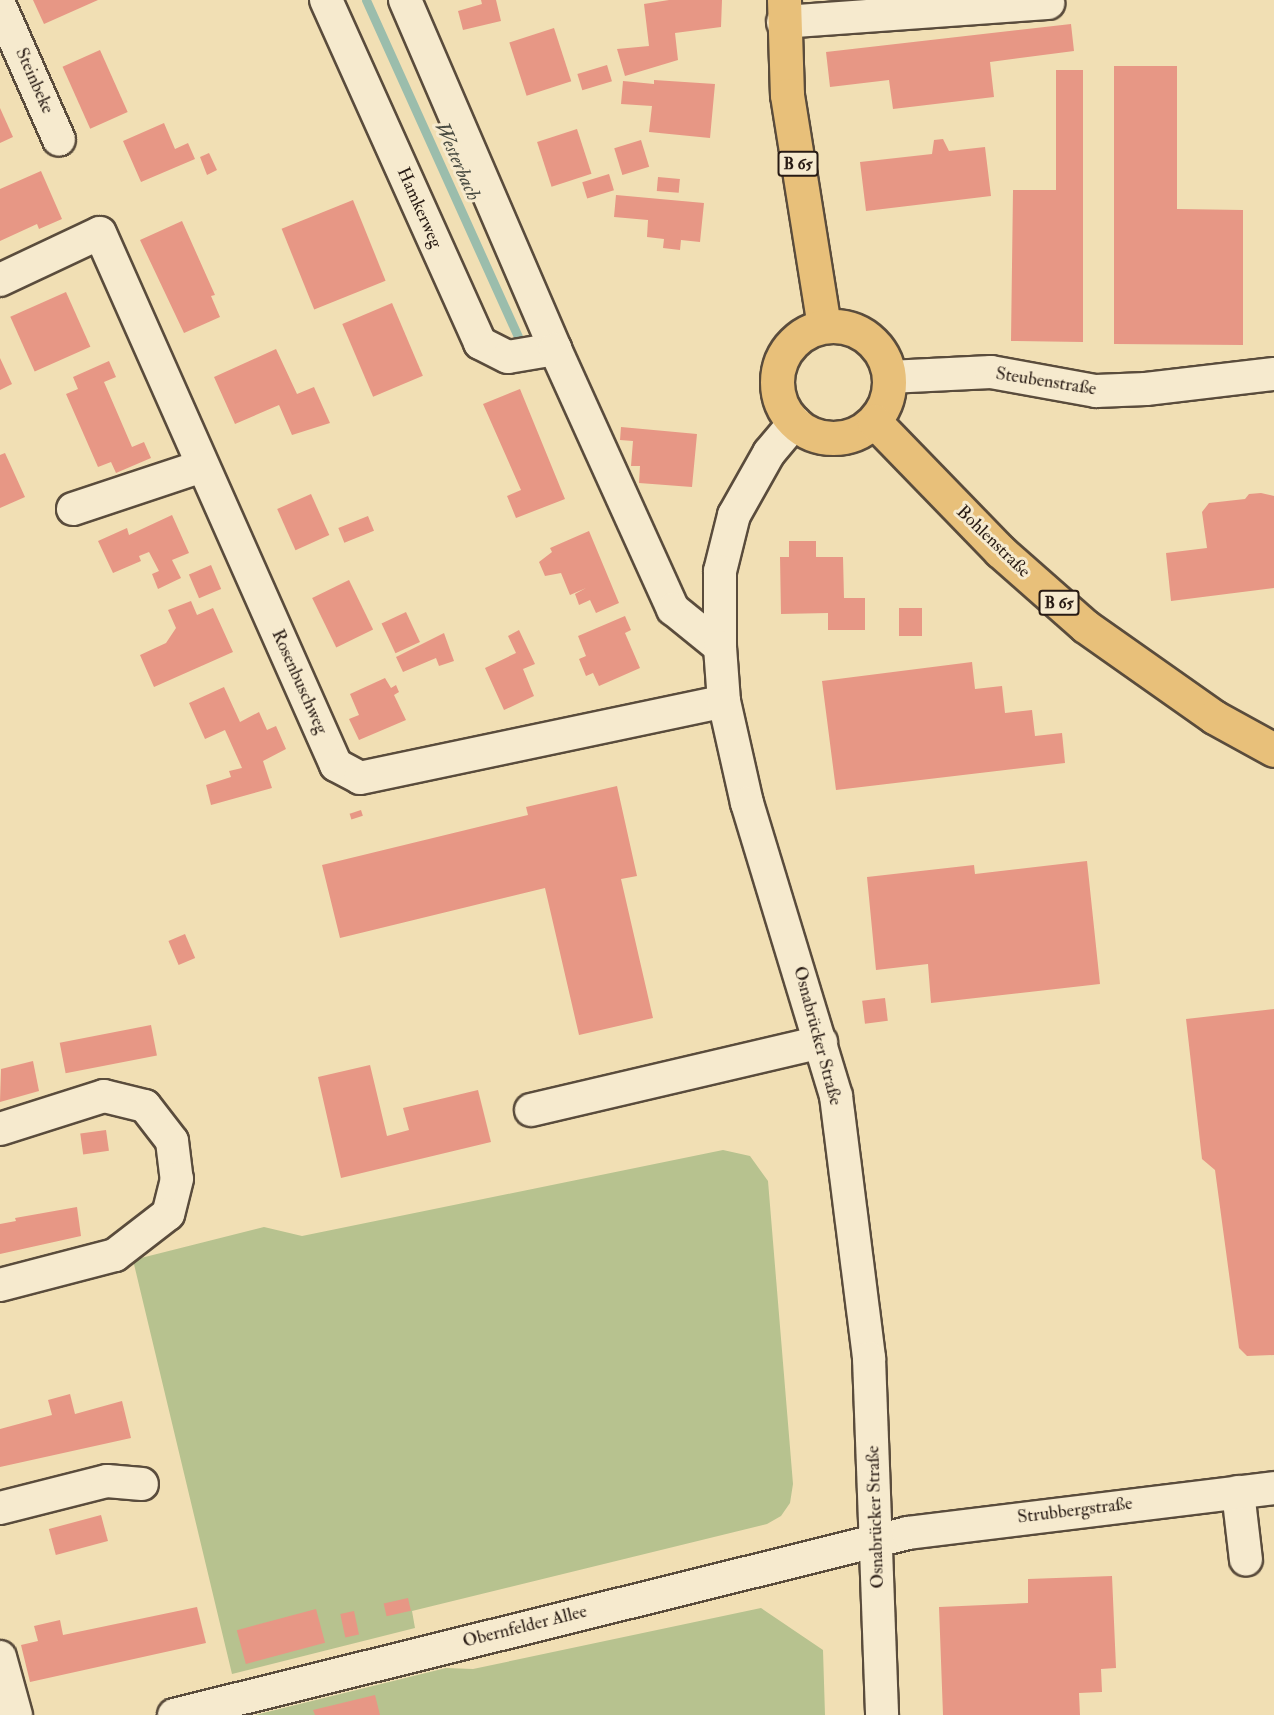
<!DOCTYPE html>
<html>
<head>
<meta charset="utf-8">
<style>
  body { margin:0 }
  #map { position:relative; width:1274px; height:1715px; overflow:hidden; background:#f1dfb4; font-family:"IM FELL Double Pica",serif }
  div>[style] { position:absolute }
  .green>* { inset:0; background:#b7c28f }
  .stream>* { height:9px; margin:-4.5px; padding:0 4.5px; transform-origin:4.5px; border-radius:4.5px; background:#9bbdac }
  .building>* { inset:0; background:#e79785; transform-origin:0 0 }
  .roads { filter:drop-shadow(2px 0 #5a4c3c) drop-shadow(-2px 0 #5a4c3c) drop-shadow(0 2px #5a4c3c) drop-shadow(0 -2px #5a4c3c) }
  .minor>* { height:32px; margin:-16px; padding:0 16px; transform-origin:16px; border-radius:16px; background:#f6eace }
  .major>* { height:33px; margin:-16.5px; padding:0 16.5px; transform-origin:16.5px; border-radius:16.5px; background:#e8c07a }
  .major>.ring { margin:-16.5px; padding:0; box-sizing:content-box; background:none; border:33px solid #e8c07a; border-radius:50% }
  span { translate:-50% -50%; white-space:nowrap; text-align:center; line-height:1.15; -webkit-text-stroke:6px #f6eace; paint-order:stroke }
  .shield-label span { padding:2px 4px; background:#f6eace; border:2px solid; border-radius:4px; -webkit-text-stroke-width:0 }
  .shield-label { font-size:16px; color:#281b14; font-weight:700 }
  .street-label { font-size:18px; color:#281b14 }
  .water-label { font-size:20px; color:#4a4c42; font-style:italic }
</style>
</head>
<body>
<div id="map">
  <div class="green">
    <div style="clip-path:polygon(723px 1150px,750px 1156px,768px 1181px,793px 1484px,790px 1503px,781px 1516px,767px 1524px,412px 1611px,415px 1628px,232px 1674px,133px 1260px,264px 1227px,302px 1236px)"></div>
    <div style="clip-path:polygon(761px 1608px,823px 1650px,825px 1715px,255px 1715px,446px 1668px,473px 1669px)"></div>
  </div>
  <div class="stream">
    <div style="left:366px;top:0;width:370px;rotate:65.7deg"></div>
  </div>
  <div class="building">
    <div style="clip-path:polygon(33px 0,98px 0,44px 24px)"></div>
    <div style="clip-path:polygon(481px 0,496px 0,501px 21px,463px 30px,458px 11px,482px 4px)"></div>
    <div style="clip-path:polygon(669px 0,722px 0,721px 27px,675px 33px,678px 60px,625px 76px,617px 49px,649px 46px,644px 4px)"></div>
    <div style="clip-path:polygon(1071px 24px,1074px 51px,990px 62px,994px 97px,893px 109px,889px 80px,830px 87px,826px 52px)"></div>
    <div style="left:554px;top:28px;width:56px;height:47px;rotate:72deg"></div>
    <div style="left:100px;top:50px;width:68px;height:41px;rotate:66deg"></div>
    <div style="left:607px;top:65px;width:17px;height:31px;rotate:73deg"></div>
    <div style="clip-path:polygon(1114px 66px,1177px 66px,1177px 209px,1243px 210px,1243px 345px,1114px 344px)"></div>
    <div style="clip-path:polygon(1056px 70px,1083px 70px,1083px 342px,1011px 341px,1013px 190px,1056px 190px)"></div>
    <div style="clip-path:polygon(654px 80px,715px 84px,710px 138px,649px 132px,652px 106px,621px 104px,623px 81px,654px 84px)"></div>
    <div style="clip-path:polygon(0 108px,13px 137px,0 143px)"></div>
    <div style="clip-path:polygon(164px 123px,175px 149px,188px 143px,195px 159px,141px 182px,123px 141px)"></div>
    <div style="left:577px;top:129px;width:47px;height:42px;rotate:72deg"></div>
    <div style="clip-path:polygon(943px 139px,949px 151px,985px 147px,991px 196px,866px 211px,860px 162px,932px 154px,934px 140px)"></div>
    <div style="left:641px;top:140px;width:28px;height:28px;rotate:73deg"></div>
    <div style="clip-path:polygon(209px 153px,217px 170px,207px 175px,200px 157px)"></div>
    <div style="clip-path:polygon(41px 171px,62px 219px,39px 229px,37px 224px,0 241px,0 189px)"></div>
    <div style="left:609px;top:174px;width:17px;height:28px;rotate:73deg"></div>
    <div style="left:658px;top:177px;width:22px;height:14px;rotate:5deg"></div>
    <div style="clip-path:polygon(616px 195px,704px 203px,700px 242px,681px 240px,680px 250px,663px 248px,664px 239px,647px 237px,648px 220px,614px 217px)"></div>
    <div style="left:353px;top:200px;width:87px;height:77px;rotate:68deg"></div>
    <div style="clip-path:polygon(182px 221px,215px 295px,211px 296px,220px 317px,184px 333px,140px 240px)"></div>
    <div style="left:66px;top:292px;width:60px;height:61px;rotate:66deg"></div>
    <div style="left:392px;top:303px;width:79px;height:54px;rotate:67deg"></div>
    <div style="clip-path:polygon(276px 349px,297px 394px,314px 387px,330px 423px,292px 435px,279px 405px,235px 424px,214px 377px)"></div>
    <div style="clip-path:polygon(0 358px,12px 384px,0 390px)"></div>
    <div style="clip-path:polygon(109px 361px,116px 377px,104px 382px,132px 447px,144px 442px,151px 458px,116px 473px,111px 462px,98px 467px,66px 394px,78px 389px,73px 377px)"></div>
    <div style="clip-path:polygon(520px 389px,565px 499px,516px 518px,507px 496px,521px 490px,483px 404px)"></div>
    <div style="clip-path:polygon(621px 427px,697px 434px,692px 487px,639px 483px,640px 466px,631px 466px,633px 441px,620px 440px)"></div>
    <div style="clip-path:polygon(5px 453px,25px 497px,0 508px,0 455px)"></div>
    <div style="clip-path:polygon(1261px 493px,1274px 496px,1274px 588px,1171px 601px,1166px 553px,1207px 548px,1202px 512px,1209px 503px,1245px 499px,1249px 494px)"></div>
    <div style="left:311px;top:494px;width:45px;height:37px;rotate:66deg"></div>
    <div style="clip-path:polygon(172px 515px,189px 553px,172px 560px,181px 578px,158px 589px,152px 574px,159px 571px,149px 552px,139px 556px,141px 561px,113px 573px,98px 541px,127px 528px,129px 535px)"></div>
    <div style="left:368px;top:516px;width:16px;height:32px;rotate:68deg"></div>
    <div style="clip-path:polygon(589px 531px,619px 603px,596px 613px,590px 600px,579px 605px,575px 594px,586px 588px,570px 595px,561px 573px,545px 576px,539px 562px,552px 552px,550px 548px)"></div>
    <div style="clip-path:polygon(789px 541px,816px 541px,816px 557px,843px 557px,844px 598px,865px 598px,865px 630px,828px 630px,828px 613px,781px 614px,780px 557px,789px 557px)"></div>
    <div style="left:211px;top:565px;width:26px;height:24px;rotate:67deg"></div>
    <div style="left:349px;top:580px;width:55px;height:41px;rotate:64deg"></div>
    <div style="clip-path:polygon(191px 601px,197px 615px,213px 608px,233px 652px,154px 687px,140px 655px,166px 643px,176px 628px,168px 610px)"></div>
    <div style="left:922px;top:608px;width:28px;height:23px;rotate:90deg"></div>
    <div style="left:406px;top:612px;width:33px;height:27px;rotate:65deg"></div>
    <div style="clip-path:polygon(625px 616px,631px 630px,625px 633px,640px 668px,599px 686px,593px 673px,586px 676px,579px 659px,586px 656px,578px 636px)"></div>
    <div style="clip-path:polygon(519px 630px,535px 664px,523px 669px,534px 696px,504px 710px,485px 668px,516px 653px,508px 636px)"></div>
    <div style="clip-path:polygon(444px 633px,454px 661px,439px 666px,436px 658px,403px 672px,396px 657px)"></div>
    <div style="clip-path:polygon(972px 662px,975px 689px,1002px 686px,1005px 713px,1032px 710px,1035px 736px,1062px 733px,1065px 763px,836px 790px,822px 681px)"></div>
    <div style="clip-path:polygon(385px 678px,391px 688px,396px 685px,399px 692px,394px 695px,406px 720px,359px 740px,349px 719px,359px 715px,350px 694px)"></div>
    <div style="clip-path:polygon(224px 687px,240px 722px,259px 712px,267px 730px,276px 726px,286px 749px,263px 761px,272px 788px,211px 805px,206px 785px,231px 777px,229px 771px,242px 768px,225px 730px,205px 739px,189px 703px)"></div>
    <div style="clip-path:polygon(617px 786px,637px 876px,621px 879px,653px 1018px,579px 1035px,545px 888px,340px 938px,322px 865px,528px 815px,526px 807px)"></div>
    <div style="left:361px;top:810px;width:6px;height:12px;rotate:72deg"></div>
    <div style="clip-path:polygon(1087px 861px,1100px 984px,931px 1003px,928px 964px,876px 970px,867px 877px,974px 865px,975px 874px)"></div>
    <div style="left:185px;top:934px;width:26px;height:18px;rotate:67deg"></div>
    <div style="left:885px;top:998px;width:23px;height:23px;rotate:83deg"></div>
    <div style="clip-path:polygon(1274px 1009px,1274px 1355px,1247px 1356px,1239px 1348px,1215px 1170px,1202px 1159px,1186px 1019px)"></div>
    <div style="left:151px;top:1025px;width:31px;height:93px;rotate:79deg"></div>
    <div style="clip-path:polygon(33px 1061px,39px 1091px,0 1102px,1px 1069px)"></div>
    <div style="clip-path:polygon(370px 1065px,387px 1136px,409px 1130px,403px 1108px,478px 1090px,491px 1142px,341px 1178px,318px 1077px)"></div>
    <div style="left:106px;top:1130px;width:21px;height:26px;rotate:82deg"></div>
    <div style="clip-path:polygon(77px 1207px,81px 1236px,0 1254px,0 1224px,16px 1221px,15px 1218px)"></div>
    <div style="clip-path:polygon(70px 1394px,75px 1414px,122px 1401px,131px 1438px,0 1467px,0 1429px,52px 1415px,48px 1400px)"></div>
    <div style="left:101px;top:1515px;width:27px;height:54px;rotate:75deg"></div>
    <div style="clip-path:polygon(1112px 1576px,1116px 1668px,1101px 1669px,1102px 1692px,1079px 1693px,1080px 1715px,943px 1715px,939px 1607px,1028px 1603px,1028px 1579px)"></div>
    <div style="left:408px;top:1598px;width:13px;height:25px;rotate:77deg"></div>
    <div style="clip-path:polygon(197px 1607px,206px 1643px,30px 1682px,21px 1645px,38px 1641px,34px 1626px,60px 1620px,63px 1635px)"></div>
    <div style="left:316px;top:1609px;width:35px;height:82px;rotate:75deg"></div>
    <div style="left:354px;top:1611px;width:24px;height:14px;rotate:78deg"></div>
    <div style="clip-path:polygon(375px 1695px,380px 1715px,315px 1715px,313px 1710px)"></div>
  </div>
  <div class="roads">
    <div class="minor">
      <div style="left:326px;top:0;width:376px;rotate:65.8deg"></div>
      <div style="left:480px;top:343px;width:31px;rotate:27deg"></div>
      <div style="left:508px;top:357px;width:48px;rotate:-9.7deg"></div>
      <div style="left:405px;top:0;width:380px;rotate:66.7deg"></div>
      <div style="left:555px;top:349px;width:286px;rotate:65.6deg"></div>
      <div style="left:673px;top:609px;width:60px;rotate:39deg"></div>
      <div style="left:0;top:6px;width:146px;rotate:66.2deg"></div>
      <div style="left:783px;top:22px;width:266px;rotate:-4.1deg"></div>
      <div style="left:0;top:280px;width:110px;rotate:-25.2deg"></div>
      <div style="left:100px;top:233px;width:582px;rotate:66.08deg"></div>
      <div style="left:336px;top:765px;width:27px;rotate:28deg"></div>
      <div style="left:360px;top:778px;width:372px;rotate:-11.9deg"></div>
      <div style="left:889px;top:377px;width:102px;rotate:-2.8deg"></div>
      <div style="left:991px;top:372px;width:107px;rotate:10.3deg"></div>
      <div style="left:1096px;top:391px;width:50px;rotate:-2.3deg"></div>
      <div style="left:1146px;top:389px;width:129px;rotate:-6.7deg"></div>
      <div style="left:795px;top:422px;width:40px;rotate:130deg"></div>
      <div style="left:769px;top:453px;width:71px;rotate:119.4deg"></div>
      <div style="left:734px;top:515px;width:58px;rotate:104deg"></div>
      <div style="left:720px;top:571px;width:76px;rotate:90deg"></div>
      <div style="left:720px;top:647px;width:54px;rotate:85.8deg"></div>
      <div style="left:724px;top:701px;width:105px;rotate:77.3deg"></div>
      <div style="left:747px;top:803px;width:306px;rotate:73.1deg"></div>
      <div style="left:836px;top:1096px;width:264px;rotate:82.8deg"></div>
      <div style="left:869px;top:1358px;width:357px;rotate:87.9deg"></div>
      <div style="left:73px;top:509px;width:136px;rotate:-18.4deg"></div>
      <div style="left:531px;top:1110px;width:298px;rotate:-13.2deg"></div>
      <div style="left:0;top:1129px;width:109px;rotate:-17.6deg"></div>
      <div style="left:104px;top:1096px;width:42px;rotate:13.7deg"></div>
      <div style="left:145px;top:1106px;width:44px;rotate:52.4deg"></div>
      <div style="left:172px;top:1141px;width:38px;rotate:83deg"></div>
      <div style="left:177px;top:1179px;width:36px;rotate:104deg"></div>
      <div style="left:168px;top:1214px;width:67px;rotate:142.3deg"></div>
      <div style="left:115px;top:1255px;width:119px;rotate:165.4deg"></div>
      <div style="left:1238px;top:1492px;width:68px;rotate:83.3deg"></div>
      <div style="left:0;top:1508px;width:110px;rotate:-14.2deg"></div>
      <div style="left:107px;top:1481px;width:35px;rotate:5deg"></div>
      <div style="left:0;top:1657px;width:60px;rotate:74.6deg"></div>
      <div style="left:174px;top:1715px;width:756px;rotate:-13.93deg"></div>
      <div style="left:908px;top:1533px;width:369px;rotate:-7deg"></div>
    </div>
    <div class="major">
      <div style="left:784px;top:0;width:95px;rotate:88.2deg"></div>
      <div style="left:787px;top:95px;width:234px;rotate:80.9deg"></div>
      <div class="ring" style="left:777px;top:326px;width:79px;height:79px"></div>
      <div style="left:874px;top:421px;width:181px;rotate:45.9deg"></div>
      <div style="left:1000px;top:551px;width:113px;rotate:41.4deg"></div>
      <div style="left:1085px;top:626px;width:158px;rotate:35.2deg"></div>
      <div style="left:1214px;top:717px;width:68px;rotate:28.8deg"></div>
    </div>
  </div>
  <div class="shield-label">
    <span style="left:798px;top:164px">B 65</span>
    <span style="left:1059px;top:603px">B 65</span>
  </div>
  <div class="street-label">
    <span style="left:34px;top:81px;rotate:66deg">Steinbeke</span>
    <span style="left:419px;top:208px;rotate:66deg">Hamkerweg</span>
    <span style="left:1046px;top:382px;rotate:9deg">Steubenstraße</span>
    <span style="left:993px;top:542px;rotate:44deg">Bohlenstraße</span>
    <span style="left:299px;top:682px;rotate:66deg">Rosenbuschweg</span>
    <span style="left:817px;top:1036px;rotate:75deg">Osnabrücker Straße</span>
    <span style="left:1075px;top:1511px;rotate:-7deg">Strubbergstraße</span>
    <span style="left:876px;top:1517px;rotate:-92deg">Osnabrücker Straße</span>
    <span style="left:525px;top:1627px;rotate:-14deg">Obernfelder Allee</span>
  </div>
  <div class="water-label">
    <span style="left:458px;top:161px;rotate:66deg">Westerbach</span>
  </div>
</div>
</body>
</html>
